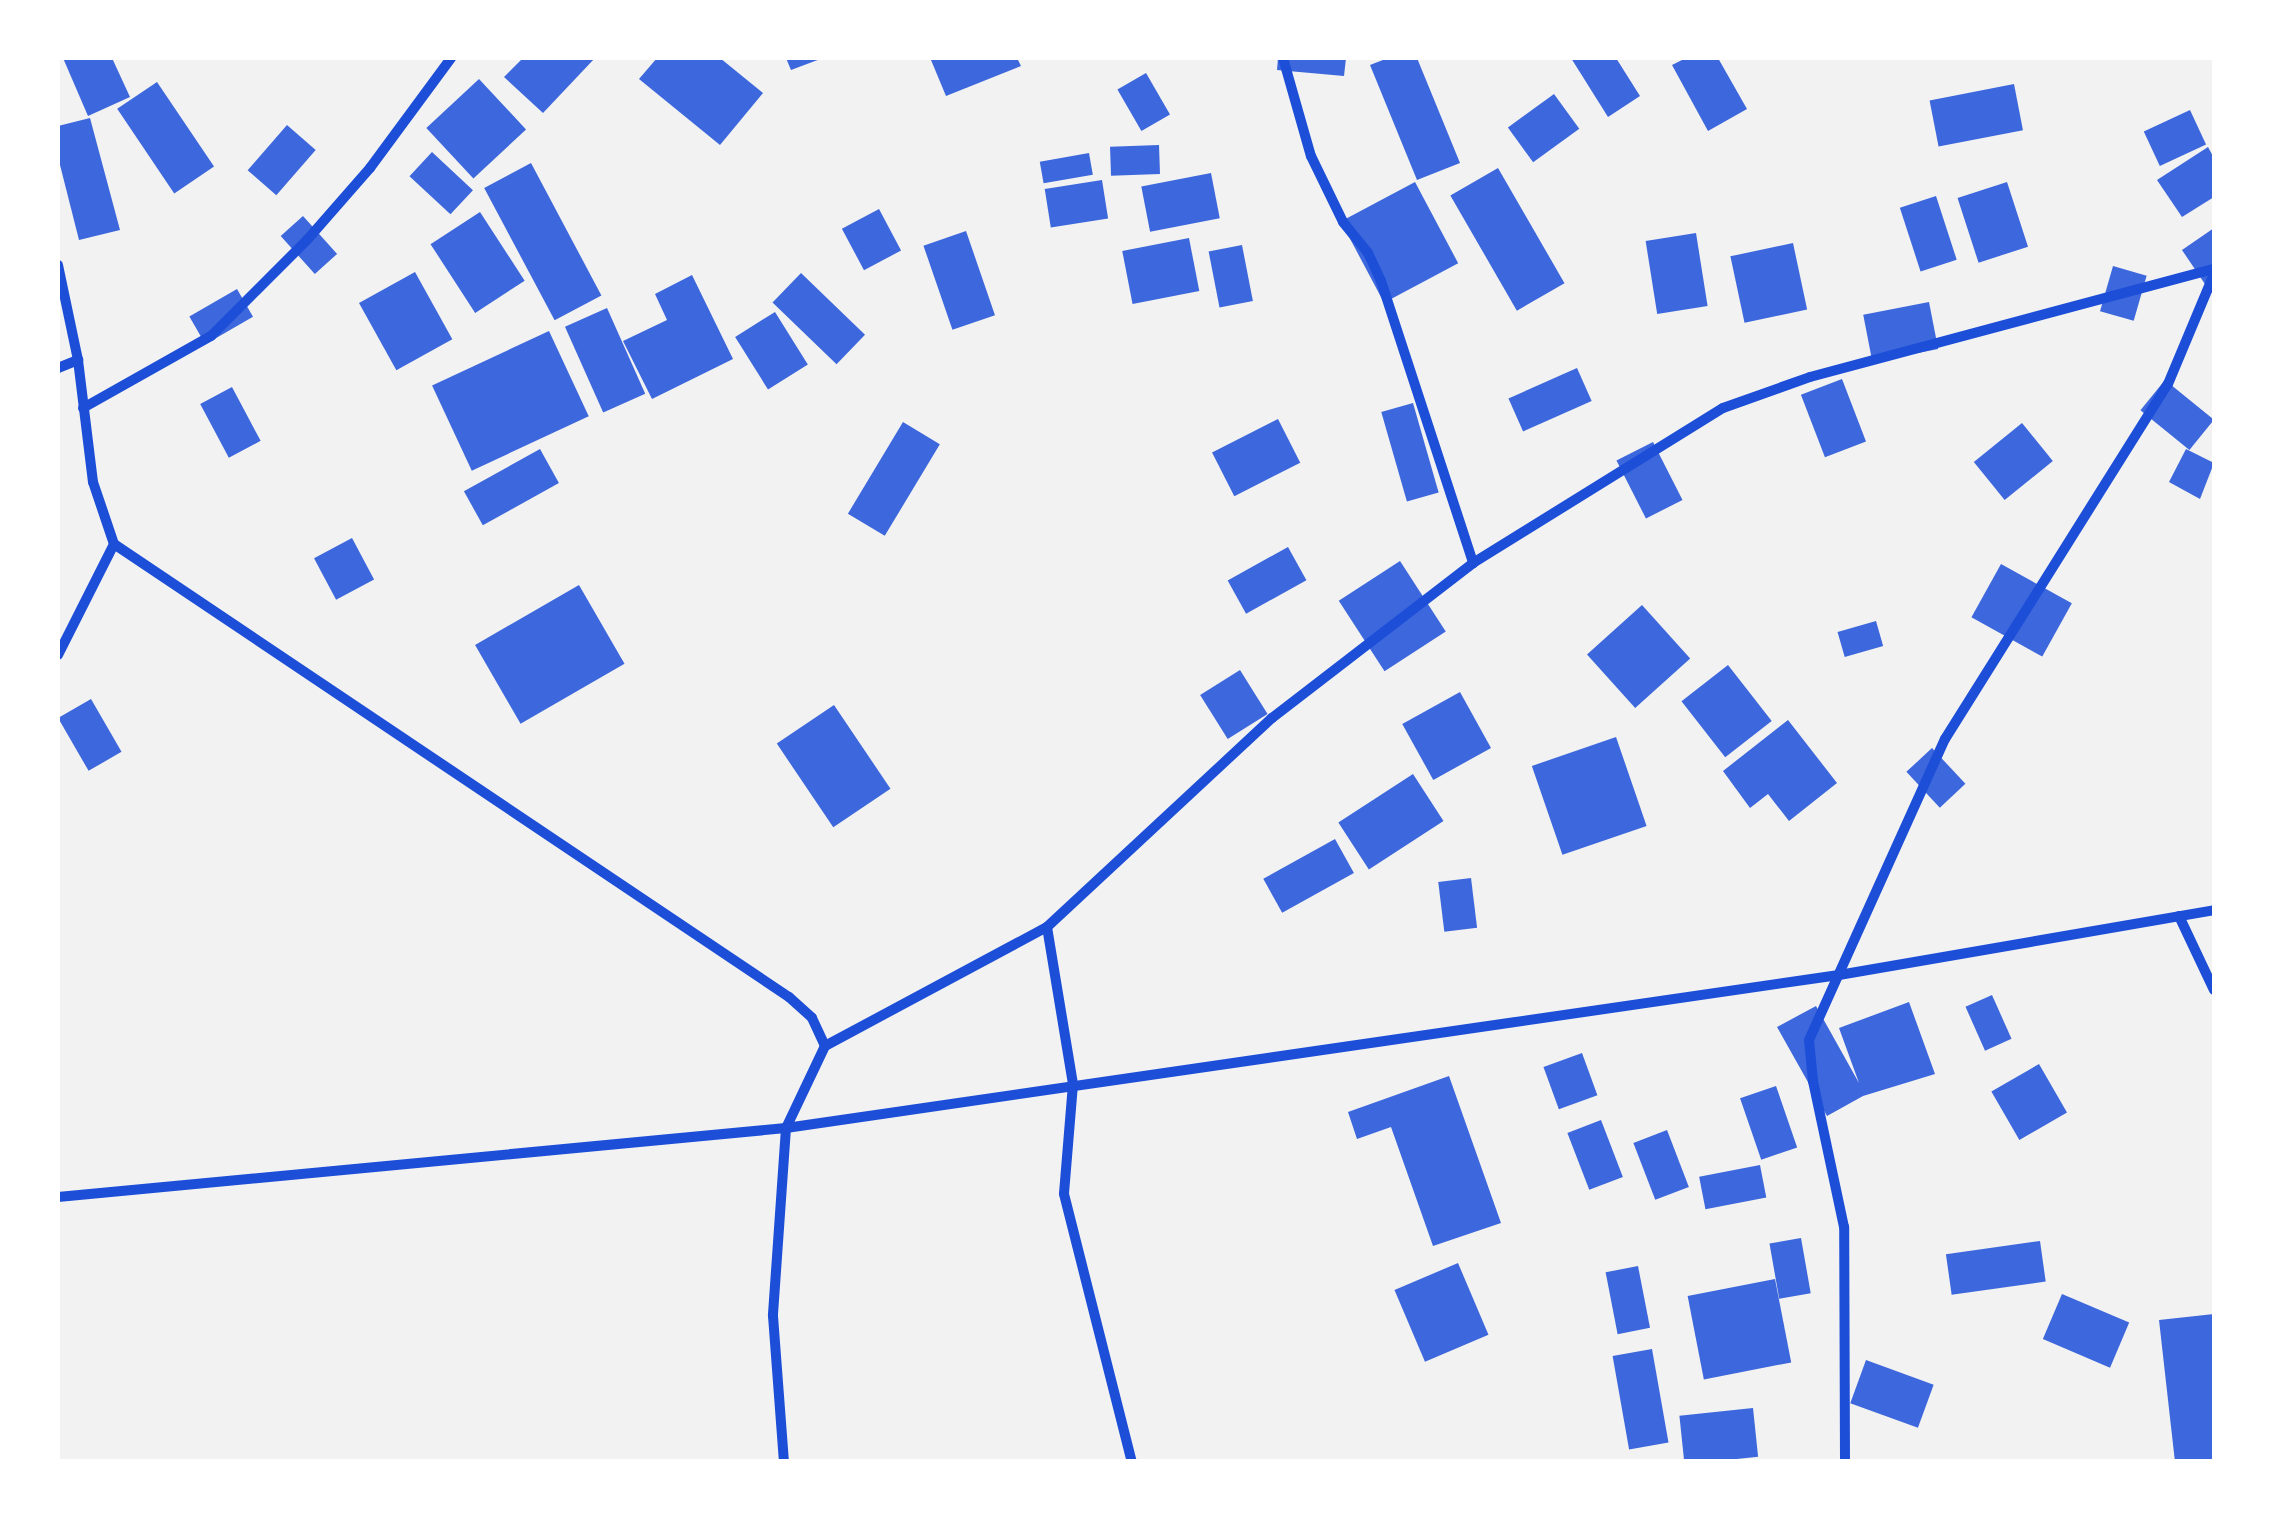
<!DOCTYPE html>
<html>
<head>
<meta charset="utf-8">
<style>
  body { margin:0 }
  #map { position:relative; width:2272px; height:1519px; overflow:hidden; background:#f2f2f2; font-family:Raleway,sans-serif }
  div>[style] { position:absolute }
  .building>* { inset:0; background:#3d67dc; transform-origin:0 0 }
  .minor>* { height:10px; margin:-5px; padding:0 5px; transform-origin:5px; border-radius:5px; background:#1d4ed8 }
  span { translate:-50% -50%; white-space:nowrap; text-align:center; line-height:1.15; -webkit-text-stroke:8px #fff; paint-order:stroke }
  .frame { position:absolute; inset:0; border:60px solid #fff; pointer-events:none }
</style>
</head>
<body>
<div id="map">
  <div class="building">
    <div style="clip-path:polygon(63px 58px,112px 58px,130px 97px,88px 116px)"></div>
    <div style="clip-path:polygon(523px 58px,595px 58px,543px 113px,504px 77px)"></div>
    <div style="clip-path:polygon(657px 58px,720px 58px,763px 93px,720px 145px,639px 79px)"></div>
    <div style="clip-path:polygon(786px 58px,823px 58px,791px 70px)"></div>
    <div style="clip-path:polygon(937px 58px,1017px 58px,1021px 66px,946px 96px,931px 60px)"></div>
    <div style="clip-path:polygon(1278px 58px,1346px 58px,1344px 76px,1277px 70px)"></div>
    <div style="clip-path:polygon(1388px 58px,1417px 58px,1460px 163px,1417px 180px,1370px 65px)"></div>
    <div style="clip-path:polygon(1571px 58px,1616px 58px,1640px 96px,1608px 117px)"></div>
    <div style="clip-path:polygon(1686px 58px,1718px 58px,1747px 109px,1708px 131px,1672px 65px)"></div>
    <div style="left:1146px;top:73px;width:48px;height:33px;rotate:60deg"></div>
    <div style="left:479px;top:79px;width:69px;height:72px;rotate:47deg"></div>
    <div style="left:157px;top:82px;width:102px;height:48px;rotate:56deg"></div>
    <div style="left:2014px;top:84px;width:47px;height:86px;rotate:79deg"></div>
    <div style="left:1554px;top:94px;width:43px;height:57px;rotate:54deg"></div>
    <div style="left:2190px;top:110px;width:38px;height:51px;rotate:65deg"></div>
    <div style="clip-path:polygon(90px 118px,120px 230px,79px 240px,58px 157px,58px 126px)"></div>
    <div style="left:287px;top:125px;width:38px;height:60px;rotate:41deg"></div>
    <div style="left:1159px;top:145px;width:29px;height:49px;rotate:88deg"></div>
    <div style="clip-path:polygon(2208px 147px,2214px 158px,2214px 197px,2182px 217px,2157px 180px)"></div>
    <div style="left:432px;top:152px;width:56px;height:33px;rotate:43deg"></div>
    <div style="left:1089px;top:153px;width:22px;height:50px;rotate:80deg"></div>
    <div style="left:531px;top:163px;width:150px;height:53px;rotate:62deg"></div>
    <div style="left:1498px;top:168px;width:133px;height:55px;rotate:60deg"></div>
    <div style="left:1211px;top:173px;width:46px;height:71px;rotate:79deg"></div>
    <div style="left:1102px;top:180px;width:39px;height:58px;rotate:81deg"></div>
    <div style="left:1415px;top:182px;width:92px;height:84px;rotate:62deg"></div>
    <div style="left:2007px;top:182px;width:68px;height:52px;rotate:72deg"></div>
    <div style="left:1936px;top:196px;width:67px;height:38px;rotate:72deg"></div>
    <div style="left:879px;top:209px;width:47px;height:42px;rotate:62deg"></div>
    <div style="left:480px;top:212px;width:82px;height:59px;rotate:57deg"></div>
    <div style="left:303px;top:216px;width:51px;height:30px;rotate:48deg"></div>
    <div style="clip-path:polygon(2214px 228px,2214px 291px,2211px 293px,2182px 250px)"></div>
    <div style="left:966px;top:231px;width:89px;height:45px;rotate:71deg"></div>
    <div style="left:1696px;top:233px;width:74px;height:51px;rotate:81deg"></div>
    <div style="left:1189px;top:238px;width:54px;height:68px;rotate:79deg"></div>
    <div style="left:1793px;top:243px;width:68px;height:64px;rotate:78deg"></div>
    <div style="left:1242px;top:245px;width:57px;height:34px;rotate:79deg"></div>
    <div style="left:2113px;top:266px;width:35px;height:47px;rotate:16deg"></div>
    <div style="left:415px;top:272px;width:77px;height:64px;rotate:61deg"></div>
    <div style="left:801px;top:273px;width:89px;height:41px;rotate:44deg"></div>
    <div style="clip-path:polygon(692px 275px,733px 359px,652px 399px,623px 341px,667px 320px,655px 294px)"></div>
    <div style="left:237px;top:289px;width:32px;height:55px;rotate:60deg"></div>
    <div style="left:1929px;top:302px;width:48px;height:67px;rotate:79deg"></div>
    <div style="left:607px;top:308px;width:94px;height:46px;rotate:66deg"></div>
    <div style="left:775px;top:312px;width:62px;height:47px;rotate:58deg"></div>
    <div style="left:549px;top:331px;width:94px;height:129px;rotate:65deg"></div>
    <div style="left:1577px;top:368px;width:36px;height:75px;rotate:66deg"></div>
    <div style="left:1842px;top:379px;width:67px;height:44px;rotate:69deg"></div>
    <div style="left:2165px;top:380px;width:63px;height:39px;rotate:39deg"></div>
    <div style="left:232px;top:387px;width:61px;height:36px;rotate:62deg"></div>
    <div style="left:1413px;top:403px;width:93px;height:33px;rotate:74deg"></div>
    <div style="left:1278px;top:419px;width:49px;height:74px;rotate:63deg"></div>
    <div style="left:903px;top:422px;width:43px;height:107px;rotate:31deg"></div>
    <div style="left:2022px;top:423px;width:49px;height:62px;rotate:51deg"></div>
    <div style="left:1653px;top:442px;width:65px;height:41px;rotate:63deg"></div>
    <div style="left:540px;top:449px;width:39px;height:87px;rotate:61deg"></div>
    <div style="clip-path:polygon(2186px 449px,2214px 463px,2200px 499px,2169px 482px)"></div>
    <div style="left:352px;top:538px;width:47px;height:43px;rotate:62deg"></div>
    <div style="left:1288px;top:547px;width:38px;height:69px;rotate:61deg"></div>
    <div style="left:1400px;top:561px;width:84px;height:73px;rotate:57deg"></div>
    <div style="left:2001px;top:564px;width:81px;height:61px;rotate:29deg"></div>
    <div style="left:579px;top:585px;width:91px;height:120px;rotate:60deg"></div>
    <div style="left:1642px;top:605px;width:72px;height:74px;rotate:48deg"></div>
    <div style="left:1876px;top:621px;width:26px;height:40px;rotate:74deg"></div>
    <div style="left:1728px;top:665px;width:71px;height:59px;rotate:52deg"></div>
    <div style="left:1240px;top:670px;width:52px;height:47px;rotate:58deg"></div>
    <div style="left:1460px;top:692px;width:64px;height:66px;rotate:61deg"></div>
    <div style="left:91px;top:699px;width:61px;height:38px;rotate:60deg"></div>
    <div style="left:834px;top:705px;width:101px;height:69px;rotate:56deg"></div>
    <div style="clip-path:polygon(1788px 720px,1837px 783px,1789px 821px,1768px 794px,1750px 808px,1723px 771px)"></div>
    <div style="left:1616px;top:737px;width:94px;height:89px;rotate:71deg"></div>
    <div style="left:1932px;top:748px;width:49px;height:35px;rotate:47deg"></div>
    <div style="left:1413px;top:774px;width:56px;height:89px;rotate:57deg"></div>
    <div style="left:1335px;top:839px;width:39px;height:82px;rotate:61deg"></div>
    <div style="left:1471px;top:878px;width:50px;height:33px;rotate:83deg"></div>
    <div style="left:1992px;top:995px;width:48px;height:29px;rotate:66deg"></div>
    <div style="clip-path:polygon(1909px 1002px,1935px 1074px,1863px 1096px,1827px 1116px,1777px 1027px,1816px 1006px,1859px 1083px,1839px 1028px)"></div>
    <div style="left:1582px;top:1053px;width:45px;height:41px;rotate:70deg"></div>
    <div style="left:2039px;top:1064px;width:56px;height:55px;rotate:60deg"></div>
    <div style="clip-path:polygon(1449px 1076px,1501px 1223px,1433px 1246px,1391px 1127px,1357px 1139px,1348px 1112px)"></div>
    <div style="left:1776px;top:1086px;width:65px;height:38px;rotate:71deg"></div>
    <div style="left:1601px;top:1120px;width:61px;height:36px;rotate:69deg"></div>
    <div style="left:1667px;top:1130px;width:61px;height:36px;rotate:69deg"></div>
    <div style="left:1760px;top:1165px;width:33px;height:62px;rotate:79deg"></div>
    <div style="left:1801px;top:1238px;width:56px;height:32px;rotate:80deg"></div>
    <div style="left:2040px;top:1241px;width:41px;height:95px;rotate:82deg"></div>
    <div style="left:1458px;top:1263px;width:78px;height:69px;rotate:67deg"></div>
    <div style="left:1638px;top:1266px;width:63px;height:33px;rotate:79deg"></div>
    <div style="left:1775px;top:1279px;width:85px;height:89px;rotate:79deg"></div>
    <div style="left:2062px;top:1294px;width:73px;height:49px;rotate:23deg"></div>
    <div style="clip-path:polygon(2214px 1314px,2214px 1462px,2175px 1462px,2159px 1320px)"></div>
    <div style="left:1652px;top:1349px;width:95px;height:40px;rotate:80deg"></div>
    <div style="left:1866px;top:1360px;width:72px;height:46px;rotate:20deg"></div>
    <div style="left:1753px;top:1408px;width:49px;height:74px;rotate:84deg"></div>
  </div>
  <div class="minor">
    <div style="left:1283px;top:58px;width:102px;rotate:74.1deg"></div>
    <div style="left:1311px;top:156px;width:73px;rotate:64.1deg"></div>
    <div style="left:1343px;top:222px;width:40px;rotate:51deg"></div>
    <div style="left:1368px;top:253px;width:31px;rotate:65deg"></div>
    <div style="left:1381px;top:281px;width:297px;rotate:71.9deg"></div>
    <div style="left:58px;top:265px;width:97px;rotate:78.1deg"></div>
    <div style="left:78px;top:360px;width:123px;rotate:83deg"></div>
    <div style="left:93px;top:482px;width:65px;rotate:71.3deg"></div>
    <div style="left:114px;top:544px;width:813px;rotate:33.87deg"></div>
    <div style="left:789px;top:997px;width:31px;rotate:42deg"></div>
    <div style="left:812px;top:1018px;width:31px;rotate:65deg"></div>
    <div style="left:825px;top:1046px;width:91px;rotate:115.4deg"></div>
    <div style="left:786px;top:1128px;width:188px;rotate:94deg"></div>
    <div style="left:773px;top:1316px;width:146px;rotate:85.7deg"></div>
    <div style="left:58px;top:368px;width:22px;rotate:-22deg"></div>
    <div style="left:83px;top:408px;width:147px;rotate:-29.4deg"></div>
    <div style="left:211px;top:336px;width:136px;rotate:-45deg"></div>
    <div style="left:307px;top:240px;width:96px;rotate:-48.8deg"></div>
    <div style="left:370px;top:168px;width:137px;rotate:-53.6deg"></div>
    <div style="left:58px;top:655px;width:124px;rotate:-63.2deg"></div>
    <div style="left:2179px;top:916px;width:82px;rotate:64.7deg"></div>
    <div style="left:1047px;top:927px;width:159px;rotate:80.6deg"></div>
    <div style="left:1073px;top:1084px;width:110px;rotate:94.7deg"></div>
    <div style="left:1064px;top:1194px;width:276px;rotate:75.8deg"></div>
    <div style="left:825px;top:1046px;width:252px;rotate:-28.2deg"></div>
    <div style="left:1047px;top:927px;width:307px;rotate:-42.9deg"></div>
    <div style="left:1272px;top:718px;width:254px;rotate:-37.6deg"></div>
    <div style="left:1473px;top:563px;width:294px;rotate:-31.8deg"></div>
    <div style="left:1723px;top:408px;width:92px;rotate:-19.6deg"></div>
    <div style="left:1810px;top:377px;width:418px;rotate:-15deg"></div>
    <div style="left:58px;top:1197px;width:731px;rotate:-5.41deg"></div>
    <div style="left:786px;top:1128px;width:1064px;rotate:-8.27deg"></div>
    <div style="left:1839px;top:975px;width:381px;rotate:-9.8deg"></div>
    <div style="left:1845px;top:1462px;width:235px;rotate:-90.2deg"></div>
    <div style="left:1844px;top:1227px;width:149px;rotate:-102deg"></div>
    <div style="left:1813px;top:1081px;width:41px;rotate:-95.6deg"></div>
    <div style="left:1809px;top:1040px;width:330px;rotate:-65.7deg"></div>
    <div style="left:1945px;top:739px;width:419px;rotate:-57.9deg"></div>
    <div style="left:2168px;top:384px;width:119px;rotate:-67.3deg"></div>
  </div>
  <div class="frame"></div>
</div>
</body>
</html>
